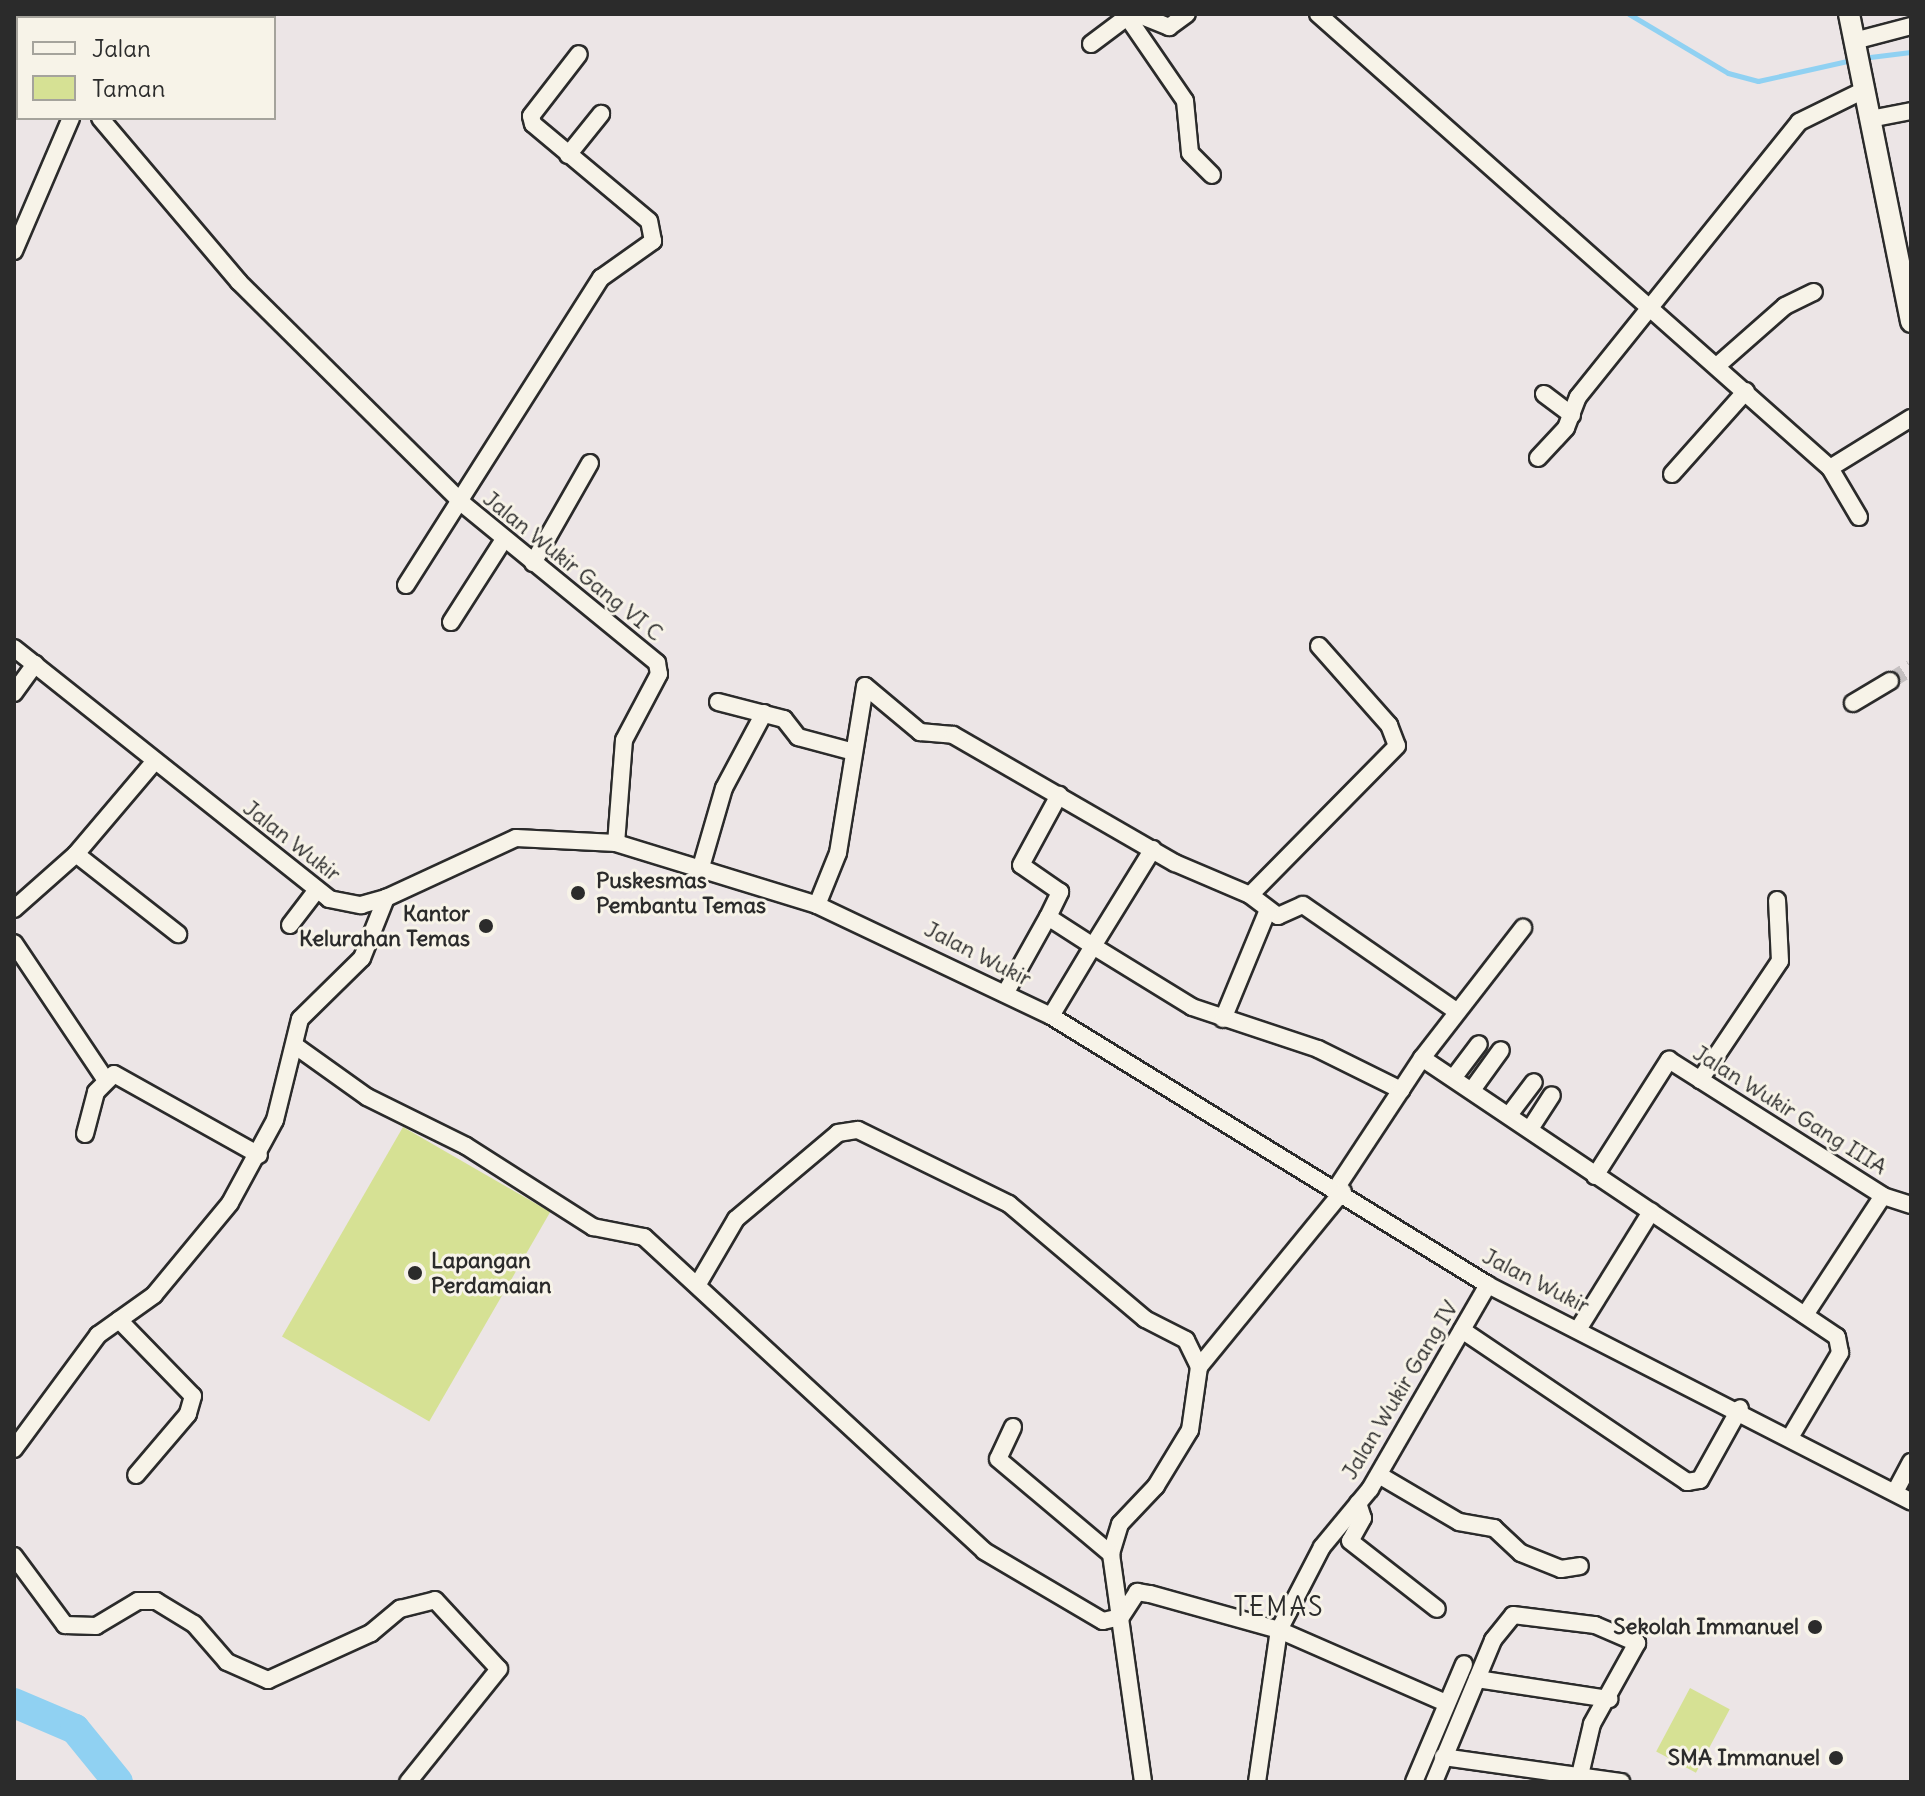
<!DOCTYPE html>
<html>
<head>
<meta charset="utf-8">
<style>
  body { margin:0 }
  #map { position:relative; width:1925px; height:1796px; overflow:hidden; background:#ece5e6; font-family:Delius,sans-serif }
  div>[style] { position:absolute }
  .green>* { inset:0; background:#d6e194; transform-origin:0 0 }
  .stream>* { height:5px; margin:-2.5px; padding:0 2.5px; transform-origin:2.5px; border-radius:2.5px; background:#90d1f2 }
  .river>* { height:30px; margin:-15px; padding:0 15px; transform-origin:15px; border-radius:15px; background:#90d1f2 }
  .minor-tunnel>* { height:16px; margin-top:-8px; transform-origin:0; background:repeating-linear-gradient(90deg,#c5c0c1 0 16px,transparent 0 24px) }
  .roads { filter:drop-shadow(2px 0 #2b2b2b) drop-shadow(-2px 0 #2b2b2b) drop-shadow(0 2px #2b2b2b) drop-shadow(0 -2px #2b2b2b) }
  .minor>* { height:16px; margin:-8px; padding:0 8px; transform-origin:8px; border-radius:8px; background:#f7f3e8 }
  .major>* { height:20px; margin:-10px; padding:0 10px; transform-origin:10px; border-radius:10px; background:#f7f3e8 }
  .dots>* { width:22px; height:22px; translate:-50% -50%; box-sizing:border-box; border:4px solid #f7f3e8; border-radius:50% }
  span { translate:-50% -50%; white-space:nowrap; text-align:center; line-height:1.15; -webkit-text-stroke:6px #f7f3e8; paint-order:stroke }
  .street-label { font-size:22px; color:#2b2b2b }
  .poi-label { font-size:22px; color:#2b2b2b; font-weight:700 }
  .left { translate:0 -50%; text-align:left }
  .right { translate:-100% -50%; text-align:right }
  .quarter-label { font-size:26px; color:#2b2b2b; letter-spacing:2px }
  .frame { position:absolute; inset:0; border:16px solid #2b2b2b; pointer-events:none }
  .legend { position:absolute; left:16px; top:16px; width:260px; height:104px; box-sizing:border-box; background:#f7f3e8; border:2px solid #a5a39c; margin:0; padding:10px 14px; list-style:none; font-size:24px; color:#2b2b2b }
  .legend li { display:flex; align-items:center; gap:16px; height:40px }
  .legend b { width:40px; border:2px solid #a5a39c }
</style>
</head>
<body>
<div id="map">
  <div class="green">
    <div style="left:403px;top:1127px;width:170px;height:242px;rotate:30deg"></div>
    <div style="left:1690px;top:1688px;width:45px;height:72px;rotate:28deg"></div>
  </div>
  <div class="stream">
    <div style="left:1629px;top:14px;width:115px;rotate:30.8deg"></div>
    <div style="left:1728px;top:73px;width:31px;rotate:15deg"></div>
    <div style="left:1758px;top:81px;width:96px;rotate:-12.6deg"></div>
    <div style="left:1862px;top:58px;width:49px;rotate:-7deg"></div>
  </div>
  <div class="river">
    <div style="left:14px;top:1703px;width:66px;rotate:23.1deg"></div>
    <div style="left:75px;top:1729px;width:68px;rotate:50.9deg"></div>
  </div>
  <div class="minor-tunnel">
    <div style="left:1890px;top:681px;width:25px;rotate:-32deg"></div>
  </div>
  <div class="roads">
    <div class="minor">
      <div style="left:1137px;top:14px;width:35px;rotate:22deg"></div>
      <div style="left:1169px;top:27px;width:22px;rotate:-36deg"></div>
      <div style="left:1318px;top:14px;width:684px;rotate:41.56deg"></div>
      <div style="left:1830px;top:468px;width:57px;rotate:59.4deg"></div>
      <div style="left:1126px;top:15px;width:104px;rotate:55.5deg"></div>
      <div style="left:1185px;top:101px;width:52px;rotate:84.5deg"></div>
      <div style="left:1190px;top:153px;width:31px;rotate:45deg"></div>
      <div style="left:114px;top:18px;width:6px;rotate:-45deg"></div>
      <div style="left:1854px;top:41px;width:59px;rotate:-14.7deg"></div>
      <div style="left:1091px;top:44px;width:50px;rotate:-36.9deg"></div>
      <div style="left:100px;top:118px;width:215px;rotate:49.7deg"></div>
      <div style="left:239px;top:282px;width:315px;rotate:44.7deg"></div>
      <div style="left:463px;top:504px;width:251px;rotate:39.3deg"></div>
      <div style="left:657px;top:663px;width:11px;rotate:80deg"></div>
      <div style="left:659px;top:674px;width:75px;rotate:117.9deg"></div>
      <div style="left:624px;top:740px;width:103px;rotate:94.4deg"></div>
      <div style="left:1870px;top:119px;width:42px;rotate:-11deg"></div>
      <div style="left:568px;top:155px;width:53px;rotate:-51.2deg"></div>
      <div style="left:14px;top:251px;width:145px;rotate:-66.8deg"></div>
      <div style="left:1718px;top:365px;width:89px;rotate:-41.4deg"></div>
      <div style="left:1785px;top:306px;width:32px;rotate:-26deg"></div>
      <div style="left:1544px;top:394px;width:35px;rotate:37deg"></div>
      <div style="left:1538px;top:458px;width:41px;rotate:-47deg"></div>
      <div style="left:1566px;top:428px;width:33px;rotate:-69deg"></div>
      <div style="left:1578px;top:397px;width:353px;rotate:-51.2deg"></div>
      <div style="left:1799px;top:122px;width:70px;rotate:-26.2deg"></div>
      <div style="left:1830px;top:468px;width:95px;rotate:-31.7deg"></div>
      <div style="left:1672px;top:474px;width:111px;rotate:-48.3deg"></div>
      <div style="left:533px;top:563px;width:115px;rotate:-60.3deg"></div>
      <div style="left:406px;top:585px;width:364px;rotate:-57.6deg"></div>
      <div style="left:601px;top:278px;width:64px;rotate:-35.4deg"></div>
      <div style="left:653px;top:241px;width:20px;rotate:-101deg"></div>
      <div style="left:649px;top:221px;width:151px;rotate:-140.1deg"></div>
      <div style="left:533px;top:124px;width:8px;rotate:-104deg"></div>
      <div style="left:531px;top:116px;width:78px;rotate:-52.3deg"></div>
      <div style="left:451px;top:622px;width:98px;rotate:-57.4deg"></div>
      <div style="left:1319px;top:646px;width:106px;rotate:48.5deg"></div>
      <div style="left:1389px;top:725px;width:22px;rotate:69deg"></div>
      <div style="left:1397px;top:746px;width:209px;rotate:134.6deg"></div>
      <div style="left:1250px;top:895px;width:35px;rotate:37deg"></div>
      <div style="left:1278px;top:916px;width:27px;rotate:-24deg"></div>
      <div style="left:1303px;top:905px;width:186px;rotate:34.7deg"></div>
      <div style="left:14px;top:648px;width:403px;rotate:38.5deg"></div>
      <div style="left:329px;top:899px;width:33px;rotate:11deg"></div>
      <div style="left:361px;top:905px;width:26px;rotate:-16deg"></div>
      <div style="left:386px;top:898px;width:143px;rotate:-24.8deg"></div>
      <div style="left:516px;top:838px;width:100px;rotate:2.9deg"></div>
      <div style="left:616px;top:843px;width:210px;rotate:17.1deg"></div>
      <div style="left:817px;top:905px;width:259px;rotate:25.4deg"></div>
      <div style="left:1051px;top:1016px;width:513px;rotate:31.61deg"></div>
      <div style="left:1488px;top:1285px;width:475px;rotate:27.1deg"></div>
      <div style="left:14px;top:693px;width:36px;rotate:-54deg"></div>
      <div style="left:718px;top:702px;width:68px;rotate:14.4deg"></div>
      <div style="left:784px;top:719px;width:23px;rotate:52deg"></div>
      <div style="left:798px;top:737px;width:58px;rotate:15deg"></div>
      <div style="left:1853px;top:703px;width:43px;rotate:-30.7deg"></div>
      <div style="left:76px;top:854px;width:130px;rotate:38.1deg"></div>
      <div style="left:701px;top:867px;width:82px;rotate:-73.8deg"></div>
      <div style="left:724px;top:788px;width:85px;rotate:-61.9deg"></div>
      <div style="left:817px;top:905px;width:56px;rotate:-68deg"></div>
      <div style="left:838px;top:853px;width:169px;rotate:-80.8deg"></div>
      <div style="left:865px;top:686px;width:72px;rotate:39.9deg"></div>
      <div style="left:920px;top:732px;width:33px;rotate:5deg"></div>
      <div style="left:953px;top:735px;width:256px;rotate:30deg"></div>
      <div style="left:1175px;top:863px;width:82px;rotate:23.1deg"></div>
      <div style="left:14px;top:909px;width:83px;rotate:-41.6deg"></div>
      <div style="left:76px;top:854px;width:122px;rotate:-49.7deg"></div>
      <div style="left:1048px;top:917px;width:28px;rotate:-64deg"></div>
      <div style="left:1060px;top:892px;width:47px;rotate:-145.3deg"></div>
      <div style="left:1021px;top:865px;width:80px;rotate:-61.5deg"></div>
      <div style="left:290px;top:925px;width:43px;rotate:-52.6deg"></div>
      <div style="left:14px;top:943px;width:164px;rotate:56.2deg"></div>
      <div style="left:1006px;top:992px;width:86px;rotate:-60.8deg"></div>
      <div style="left:1048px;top:917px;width:54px;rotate:32.8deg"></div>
      <div style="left:1093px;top:946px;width:114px;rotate:-58.3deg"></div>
      <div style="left:1051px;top:1016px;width:82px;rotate:-59deg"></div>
      <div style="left:1093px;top:946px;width:116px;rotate:31.6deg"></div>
      <div style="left:1192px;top:1007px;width:133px;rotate:18.4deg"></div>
      <div style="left:1318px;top:1049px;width:93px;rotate:26.3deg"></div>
      <div style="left:1223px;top:1019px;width:118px;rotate:-67.6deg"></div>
      <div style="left:297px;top:1047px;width:86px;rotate:35.5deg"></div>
      <div style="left:367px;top:1097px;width:110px;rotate:26.3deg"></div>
      <div style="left:466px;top:1146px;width:151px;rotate:32.5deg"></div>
      <div style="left:593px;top:1227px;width:52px;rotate:11.1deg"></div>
      <div style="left:644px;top:1237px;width:463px;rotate:42.7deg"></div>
      <div style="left:984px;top:1551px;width:138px;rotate:30.5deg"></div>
      <div style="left:1103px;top:1621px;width:18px;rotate:-13deg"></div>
      <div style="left:1121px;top:1617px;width:30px;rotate:-57deg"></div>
      <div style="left:1137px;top:1592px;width:13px;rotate:9deg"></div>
      <div style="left:1150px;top:1594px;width:134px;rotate:15.6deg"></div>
      <div style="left:1279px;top:1630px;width:180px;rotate:23.6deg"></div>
      <div style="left:1422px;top:1058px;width:500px;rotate:33.91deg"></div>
      <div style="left:1837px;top:1337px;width:16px;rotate:79deg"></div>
      <div style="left:1840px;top:1353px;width:96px;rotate:120.6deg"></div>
      <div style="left:1454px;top:1077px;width:41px;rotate:-52.9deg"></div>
      <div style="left:1700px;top:1080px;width:143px;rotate:-56.1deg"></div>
      <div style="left:1780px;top:961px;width:61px;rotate:-92.8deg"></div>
      <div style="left:1472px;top:1090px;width:49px;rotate:-54.1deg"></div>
      <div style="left:1509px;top:1115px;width:41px;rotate:-52.9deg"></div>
      <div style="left:1530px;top:1129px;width:40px;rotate:-57.1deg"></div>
      <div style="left:85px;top:1134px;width:43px;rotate:-75.3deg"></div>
      <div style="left:96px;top:1092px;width:25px;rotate:-45deg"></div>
      <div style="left:114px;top:1074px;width:166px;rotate:29.2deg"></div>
      <div style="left:1595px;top:1176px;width:138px;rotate:-57.5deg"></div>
      <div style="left:1669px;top:1060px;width:254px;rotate:32.4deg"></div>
      <div style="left:1883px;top:1196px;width:29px;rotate:18deg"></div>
      <div style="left:1337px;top:1187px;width:154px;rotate:-56.6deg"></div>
      <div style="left:1422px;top:1058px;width:165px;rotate:-52.2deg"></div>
      <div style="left:698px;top:1284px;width:75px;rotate:-59.7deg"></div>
      <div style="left:736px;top:1219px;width:133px;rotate:-40.1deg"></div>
      <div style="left:838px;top:1133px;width:20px;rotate:-9deg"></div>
      <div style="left:858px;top:1130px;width:168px;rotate:26.1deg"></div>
      <div style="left:1009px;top:1204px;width:178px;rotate:40.2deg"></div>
      <div style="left:1145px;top:1319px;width:46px;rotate:27.1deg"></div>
      <div style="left:1186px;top:1340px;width:30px;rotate:64deg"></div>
      <div style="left:1199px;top:1367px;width:64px;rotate:98.1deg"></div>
      <div style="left:1190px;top:1430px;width:66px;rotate:121.3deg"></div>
      <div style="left:1156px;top:1486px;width:52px;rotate:133.5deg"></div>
      <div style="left:1120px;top:1524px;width:31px;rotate:107deg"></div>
      <div style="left:1111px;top:1554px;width:230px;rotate:82deg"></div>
      <div style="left:1805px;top:1315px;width:142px;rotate:-56.8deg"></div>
      <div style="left:119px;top:1320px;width:106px;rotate:45.8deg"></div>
      <div style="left:193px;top:1396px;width:19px;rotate:106deg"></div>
      <div style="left:188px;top:1414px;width:80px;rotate:130.4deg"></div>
      <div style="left:1579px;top:1328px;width:137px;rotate:-58.2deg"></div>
      <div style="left:1462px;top:1330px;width:272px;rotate:34deg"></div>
      <div style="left:1687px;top:1482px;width:13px;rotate:-9deg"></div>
      <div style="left:1700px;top:1480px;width:82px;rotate:-60.9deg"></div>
      <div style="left:1199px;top:1367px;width:227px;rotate:-50.7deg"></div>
      <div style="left:1013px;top:1427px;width:35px;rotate:115deg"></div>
      <div style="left:998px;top:1459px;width:148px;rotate:40.1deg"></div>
      <div style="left:14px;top:1449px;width:142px;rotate:-53.6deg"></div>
      <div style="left:98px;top:1335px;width:69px;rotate:-35.5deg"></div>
      <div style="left:154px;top:1295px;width:119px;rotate:-50.4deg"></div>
      <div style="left:230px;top:1203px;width:94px;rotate:-61.5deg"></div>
      <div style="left:275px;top:1120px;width:104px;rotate:-76.1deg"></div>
      <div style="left:300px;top:1019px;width:87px;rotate:-44.5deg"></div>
      <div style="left:362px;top:958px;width:65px;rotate:-68.2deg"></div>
      <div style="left:1379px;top:1475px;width:93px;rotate:30.4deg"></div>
      <div style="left:1459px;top:1522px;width:36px;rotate:10deg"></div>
      <div style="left:1494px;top:1528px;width:37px;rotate:43deg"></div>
      <div style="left:1521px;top:1553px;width:43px;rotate:21.8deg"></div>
      <div style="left:1561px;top:1569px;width:19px;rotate:-9deg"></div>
      <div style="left:1895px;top:1492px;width:34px;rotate:-62deg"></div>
      <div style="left:1358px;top:1503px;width:16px;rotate:72deg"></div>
      <div style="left:1363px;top:1518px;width:26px;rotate:119deg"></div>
      <div style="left:1350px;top:1541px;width:110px;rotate:38deg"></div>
      <div style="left:14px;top:1556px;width:86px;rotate:53.5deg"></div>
      <div style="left:65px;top:1625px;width:31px;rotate:2deg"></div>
      <div style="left:96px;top:1626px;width:49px;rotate:-30.8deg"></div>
      <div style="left:138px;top:1601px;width:18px"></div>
      <div style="left:156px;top:1601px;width:44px;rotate:31.2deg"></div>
      <div style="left:194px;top:1624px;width:50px;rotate:49deg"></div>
      <div style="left:227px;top:1662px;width:45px;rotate:23.7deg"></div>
      <div style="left:268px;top:1680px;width:113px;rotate:-24.5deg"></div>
      <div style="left:371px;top:1633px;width:38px;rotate:-40deg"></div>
      <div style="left:400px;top:1609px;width:36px;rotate:-14deg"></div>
      <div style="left:435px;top:1600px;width:94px;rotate:47.2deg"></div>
      <div style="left:499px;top:1669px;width:145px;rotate:128.8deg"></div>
      <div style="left:1477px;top:1679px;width:134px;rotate:8.6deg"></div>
      <div style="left:1443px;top:1757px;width:180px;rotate:8deg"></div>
      <div style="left:1257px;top:1782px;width:154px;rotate:-81.8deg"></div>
      <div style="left:1279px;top:1630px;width:93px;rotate:-62.6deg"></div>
      <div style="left:1322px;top:1547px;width:75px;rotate:-50.4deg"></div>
      <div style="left:1370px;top:1489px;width:236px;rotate:-60deg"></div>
      <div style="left:1414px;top:1782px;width:128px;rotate:-67deg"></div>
      <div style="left:1434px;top:1782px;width:154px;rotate:-67.4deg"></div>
      <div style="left:1493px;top:1640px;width:32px;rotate:-51deg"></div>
      <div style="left:1513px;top:1615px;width:83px;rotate:7deg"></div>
      <div style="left:1595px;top:1625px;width:46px;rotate:23.2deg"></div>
      <div style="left:1637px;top:1643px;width:93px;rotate:119.1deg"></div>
      <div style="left:1592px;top:1724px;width:52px;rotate:103.2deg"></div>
    </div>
    <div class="major">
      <div style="left:1849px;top:14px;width:314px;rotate:78.6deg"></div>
    </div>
  </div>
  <div class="dots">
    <div style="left:578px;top:893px;background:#2b2b2b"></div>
    <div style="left:486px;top:926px;background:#2b2b2b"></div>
    <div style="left:415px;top:1273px;background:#2b2b2b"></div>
    <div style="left:1815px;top:1627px;background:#2b2b2b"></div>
    <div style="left:1836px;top:1758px;background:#2b2b2b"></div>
  </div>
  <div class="street-label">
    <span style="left:573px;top:566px;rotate:39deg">Jalan Wukir Gang VI C</span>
    <span style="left:292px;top:841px;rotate:38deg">Jalan Wukir</span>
    <span style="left:978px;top:954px;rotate:27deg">Jalan Wukir</span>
    <span style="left:1790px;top:1110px;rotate:32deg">Jalan Wukir Gang IIIA</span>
    <span style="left:1536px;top:1281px;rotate:27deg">Jalan Wukir</span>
    <span style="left:1400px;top:1390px;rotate:-59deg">Jalan Wukir Gang IV</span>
  </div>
  <div class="poi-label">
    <span class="left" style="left:596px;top:893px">Puskesmas<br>Pembantu Temas</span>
    <span class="right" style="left:470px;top:926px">Kantor<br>Kelurahan Temas</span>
    <span class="left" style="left:431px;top:1273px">Lapangan<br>Perdamaian</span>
    <span class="right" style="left:1799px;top:1627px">Sekolah Immanuel</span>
    <span class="right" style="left:1820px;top:1758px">SMA Immanuel</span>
  </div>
  <div class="quarter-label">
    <span style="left:1279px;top:1607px">TEMAS</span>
  </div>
  <div class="frame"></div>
  <ul class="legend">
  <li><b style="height:10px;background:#f7f3e8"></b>Jalan</li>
  <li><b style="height:22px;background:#d6e194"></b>Taman</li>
  </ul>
</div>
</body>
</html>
